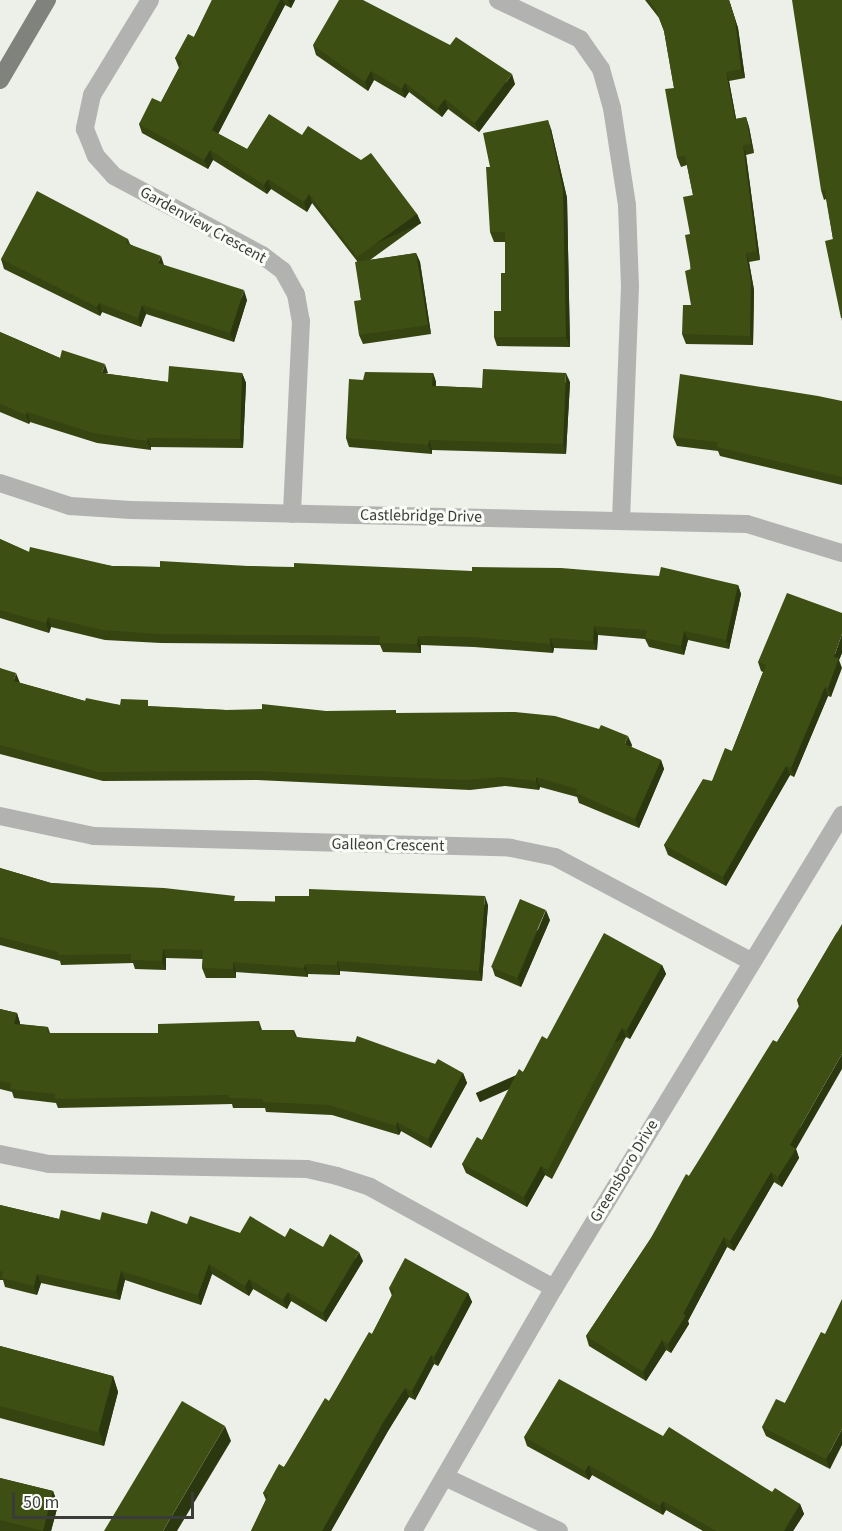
<!DOCTYPE html>
<html>
<head>
<meta charset="utf-8">
<style>
  body { margin:0 }
  #map { position:relative; width:842px; height:1531px; overflow:hidden; background:#edefe9; font-family:"Source Sans 3",sans-serif }
  div>[style] { position:absolute }
  .minor>* { height:18px; margin:-9px; padding:0 9px; transform-origin:9px; border-radius:9px; background:#b2b3b1 }
  .major>* { height:18px; margin:-9px; padding:0 9px; transform-origin:9px; border-radius:9px; background:#80827d }
  .wall>* { inset:0; background:#354411 }
  .shaded-wall>* { inset:0; background:#2b370e; transform-origin:0 0 }
  .building>* { inset:0; background:#3e4f14; transform-origin:0 0 }
  span { translate:-50% -50%; white-space:nowrap; text-align:center; line-height:1.15; -webkit-text-stroke:6px #fafdf7; paint-order:stroke }
  .street-label { font-size:16px; color:#3b3c3a }
  .scale { position:absolute; left:12px; top:1492px; width:182px; height:27px; box-sizing:border-box; border:3px solid #3b3c3a; border-top:0; padding-left:8px; font-size:18px; line-height:21px; white-space:nowrap; color:#3b3c3a; -webkit-text-stroke:4px #fafdf7; paint-order:stroke }
</style>
</head>
<body>
<div id="map">
  <div class="minor">
    <div style="left:150px;top:0;width:111px;rotate:121.4deg"></div>
    <div style="left:92px;top:95px;width:35px;rotate:102deg"></div>
    <div style="left:85px;top:129px;width:29px;rotate:68deg"></div>
    <div style="left:96px;top:156px;width:27px;rotate:48deg"></div>
    <div style="left:114px;top:176px;width:168px;rotate:28.1deg"></div>
    <div style="left:262px;top:255px;width:26px;rotate:37deg"></div>
    <div style="left:283px;top:271px;width:26px;rotate:61deg"></div>
    <div style="left:296px;top:294px;width:27px;rotate:80deg"></div>
    <div style="left:301px;top:321px;width:193px;rotate:92.7deg"></div>
    <div style="left:498px;top:0;width:91px;rotate:25.4deg"></div>
    <div style="left:580px;top:39px;width:37px;rotate:55deg"></div>
    <div style="left:601px;top:69px;width:41px;rotate:74.2deg"></div>
    <div style="left:612px;top:108px;width:98px;rotate:81.2deg"></div>
    <div style="left:627px;top:205px;width:81px;rotate:87.9deg"></div>
    <div style="left:630px;top:286px;width:233px;rotate:92.2deg"></div>
    <div style="left:0;top:483px;width:74px;rotate:18.2deg"></div>
    <div style="left:70px;top:506px;width:61px;rotate:3.8deg"></div>
    <div style="left:131px;top:510px;width:616px;rotate:1.3deg"></div>
    <div style="left:747px;top:524px;width:99px;rotate:17deg"></div>
    <div style="left:0;top:816px;width:96px;rotate:12deg"></div>
    <div style="left:94px;top:836px;width:417px;rotate:1.6deg"></div>
    <div style="left:511px;top:848px;width:45px;rotate:11.6deg"></div>
    <div style="left:555px;top:857px;width:222px;rotate:28deg"></div>
    <div style="left:0;top:1154px;width:50px;rotate:11.5deg"></div>
    <div style="left:49px;top:1164px;width:258px;rotate:1.1deg"></div>
    <div style="left:307px;top:1169px;width:31px;rotate:13deg"></div>
    <div style="left:337px;top:1176px;width:35px;rotate:18deg"></div>
    <div style="left:370px;top:1187px;width:210px;rotate:28.8deg"></div>
    <div style="left:445px;top:1477px;width:126px;rotate:25.3deg"></div>
    <div style="left:413px;top:1531px;width:281px;rotate:-59.9deg"></div>
    <div style="left:554px;top:1288px;width:554px;rotate:-58.66deg"></div>
  </div>
  <div class="major">
    <div style="left:0;top:80px;width:93px;rotate:-59.6deg"></div>
  </div>
  <div class="wall">
    <div style="clip-path:polygon(212px 0,295px 0,291px 8px,285px 5px,218px 134px,247px 149px,417px 214px,421px 223px,370px 260px,416px 253px,420px 262px,431px 334px,363px 344px,359px 335px,361px 300px,357px 261px,312px 203px,307px 212px,271px 189px,267px 194px,213px 160px,208px 169px,142px 133px,139px 124px,161px 102px,179px 68px,175px 58px,194px 37px)"></div>
    <div style="clip-path:polygon(645px 0,729px 0,738px 28px,745px 78px,729px 81px,736px 119px,746px 117px,749px 127px,754px 153px,746px 155px,760px 260px,749px 262px,754px 290px,753px 345px,686px 344px,682px 334px,691px 305px,690px 234px,693px 195px,687px 165px,681px 167px,677px 157px,674px 88px,664px 31px,659px 18px)"></div>
    <div style="clip-path:polygon(842px 0,842px 321px,833px 239px,826px 199px,824px 200px,821px 190px)"></div>
    <div style="clip-path:polygon(313px 45px,515px 84px,479px 132px,448px 109px,442px 117px,409px 92px,405px 98px,374px 80px,368px 91px,316px 55px)"></div>
    <div style="clip-path:polygon(551px 129px,567px 198px,570px 347px,497px 346px,494px 337px,501px 311px,505px 273px,505px 242px,494px 242px,490px 232px,490px 167px)"></div>
    <div style="clip-path:polygon(128px 239px,130px 244px,164px 265px,247px 300px,234px 342px,146px 314px,141px 327px,102px 312px,100px 316px,4px 269px,1px 259px)"></div>
    <div style="clip-path:polygon(0 332px,60px 358px,108px 374px,168px 382px,242px 373px,246px 383px,243px 448px,151px 447px,151px 450px,97px 443px,30px 422px,29px 424px,0 412px)"></div>
    <div style="clip-path:polygon(433px 373px,436px 382px,436px 386px,482px 388px,570px 382px,566px 454px,432px 450px,432px 454px,349px 447px,346px 438px,363px 380px)"></div>
    <div style="clip-path:polygon(842px 401px,842px 485px,720px 456px,718px 451px,677px 446px,673px 437px)"></div>
    <div style="clip-path:polygon(0 539px,29px 552px,112px 566px,160px 567px,248px 566px,738px 585px,741px 594px,729px 649px,688px 640px,684px 655px,649px 647px,645px 639px,598px 635px,597px 650px,554px 648px,553px 653px,474px 647px,421px 645px,421px 653px,383px 652px,380px 645px,161px 643px,105px 640px,51px 627px,49px 633px,0 618px)"></div>
    <div style="clip-path:polygon(842px 653px,839px 660px,831px 697px,828px 696px,794px 777px,790px 775px,726px 886px,668px 855px,664px 845px,712px 781px,732px 751px,763px 672px,761px 671px,758px 662px)"></div>
    <div style="clip-path:polygon(0 668px,20px 683px,85px 701px,120px 705px,226px 710px,326px 711px,397px 713px,632px 745px,631px 747px,661px 760px,664px 769px,639px 828px,579px 803px,577px 797px,540px 787px,539px 790px,505px 786px,470px 790px,257px 780px,103px 781px,0 754px)"></div>
    <div style="clip-path:polygon(0 868px,51px 883px,236px 901px,488px 905px,482px 981px,340px 971px,340px 975px,308px 974px,308px 977px,236px 972px,236px 978px,206px 978px,202px 968px,203px 959px,166px 958px,166px 970px,135px 969px,133px 963px,61px 965px,60px 961px,0 945px)"></div>
    <div style="clip-path:polygon(550px 920px,521px 987px,495px 976px,492px 967px)"></div>
    <div style="clip-path:polygon(837px 932px,796px 1149px,799px 1158px,782px 1187px,774px 1182px,734px 1251px,727px 1247px,688px 1321px,689px 1324px,671px 1353px,666px 1350px,646px 1381px,589px 1346px,586px 1336px,651px 1238px,689px 1176px,777px 1042px,799px 1007px,797px 1000px)"></div>
    <div style="clip-path:polygon(662px 965px,666px 974px,630px 1039px,626px 1037px,552px 1179px,545px 1175px,527px 1207px,466px 1173px,462px 1164px,482px 1140px,523px 1072px,547px 1039px)"></div>
    <div style="clip-path:polygon(0 1009px,17px 1013px,20px 1023px,20px 1024px,48px 1027px,50px 1033px,158px 1033px,259px 1021px,262px 1030px,294px 1030px,297px 1037px,435px 1064px,463px 1073px,467px 1083px,431px 1148px,401px 1131px,399px 1135px,332px 1115px,266px 1112px,265px 1108px,233px 1108px,232px 1104px,58px 1108px,56px 1103px,14px 1098px,12px 1092px,0 1089px)"></div>
    <div style="clip-path:polygon(0 1205px,59px 1219px,100px 1220px,147px 1224px,187px 1224px,240px 1233px,285px 1237px,323px 1247px,363px 1261px,326px 1322px,291px 1301px,287px 1309px,253px 1289px,249px 1296px,212px 1274px,201px 1305px,125px 1280px,120px 1300px,41px 1283px,37px 1295px,5px 1287px,3px 1280px,0 1280px)"></div>
    <div style="clip-path:polygon(389px 1288px,468px 1293px,472px 1302px,438px 1366px,434px 1364px,415px 1400px,409px 1397px,388px 1431px,331px 1531px,251px 1531px,266px 1500px,263px 1493px,284px 1467px,329px 1401px,372px 1334px,392px 1296px)"></div>
    <div style="clip-path:polygon(825px 1334px,830px 1469px,766px 1436px,762px 1427px,785px 1403px)"></div>
    <div style="clip-path:polygon(0 1346px,113px 1376px,118px 1392px,104px 1446px,0 1418px)"></div>
    <div style="clip-path:polygon(663px 1436px,772px 1492px,800px 1504px,804px 1514px,793px 1531px,703px 1531px,666px 1510px,663px 1515px,592px 1475px,589px 1480px,527px 1446px,524px 1437px)"></div>
    <div style="clip-path:polygon(0 1478px,53px 1491px,58px 1505px,51px 1531px,0 1531px)"></div>
  </div>
  <div class="shaded-wall">
    <div style="clip-path:polygon(280px 0,283px 0,285px 5px,215px 140px,212px 130px)"></div>
    <div style="clip-path:polygon(288px 0,295px 0,291px 8px)"></div>
    <div style="clip-path:polygon(729px 0,738px 28px,745px 78px,741px 69px)"></div>
    <div style="clip-path:polygon(371px 71px,374px 80px,368px 91px,365px 82px)"></div>
    <div style="clip-path:polygon(726px 72px,729px 81px,738px 129px,735px 119px)"></div>
    <div style="clip-path:polygon(512px 74px,515px 84px,479px 132px,475px 123px)"></div>
    <div style="clip-path:polygon(405px 83px,409px 92px,405px 98px,402px 89px)"></div>
    <div style="clip-path:polygon(445px 99px,448px 109px,442px 117px,438px 108px)"></div>
    <div style="clip-path:polygon(746px 117px,749px 127px,754px 153px,751px 144px)"></div>
    <div style="clip-path:polygon(548px 120px,551px 129px,567px 198px,570px 347px,566px 337px)"></div>
    <div style="clip-path:polygon(743px 145px,746px 155px,760px 260px,757px 251px)"></div>
    <div style="clip-path:polygon(210px 150px,213px 160px,208px 169px,204px 160px)"></div>
    <div style="clip-path:polygon(268px 179px,271px 189px,267px 194px,264px 185px)"></div>
    <div style="clip-path:polygon(309px 194px,312px 203px,307px 212px,304px 202px)"></div>
    <div style="left:417px;top:214px;width:10px;height:74px;rotate:66deg"></div>
    <div style="clip-path:polygon(416px 253px,420px 262px,431px 334px,428px 325px)"></div>
    <div style="clip-path:polygon(746px 253px,749px 262px,754px 290px,753px 345px,750px 336px)"></div>
    <div style="clip-path:polygon(161px 256px,164px 265px,158px 263px)"></div>
    <div style="clip-path:polygon(244px 290px,247px 300px,234px 342px,230px 333px)"></div>
    <div style="clip-path:polygon(99px 303px,102px 312px,100px 316px,97px 307px)"></div>
    <div style="clip-path:polygon(142px 305px,146px 314px,141px 327px,138px 318px)"></div>
    <div style="clip-path:polygon(105px 364px,108px 373px,102px 373px)"></div>
    <div style="clip-path:polygon(242px 373px,246px 383px,243px 448px,240px 439px)"></div>
    <div style="clip-path:polygon(433px 373px,436px 382px,435px 395px,432px 386px)"></div>
    <div style="clip-path:polygon(566px 373px,570px 382px,566px 454px,563px 444px)"></div>
    <div style="clip-path:polygon(27px 412px,30px 422px,29px 424px,26px 415px)"></div>
    <div style="clip-path:polygon(148px 438px,151px 447px,151px 450px,147px 441px)"></div>
    <div style="clip-path:polygon(429px 440px,432px 450px,432px 454px,428px 445px)"></div>
    <div style="clip-path:polygon(738px 585px,741px 594px,729px 649px,726px 640px)"></div>
    <div style="clip-path:polygon(48px 617px,51px 627px,49px 633px,46px 623px)"></div>
    <div style="clip-path:polygon(594px 626px,598px 635px,597px 650px,593px 641px)"></div>
    <div style="clip-path:polygon(684px 631px,688px 640px,684px 655px,681px 646px)"></div>
    <div style="clip-path:polygon(842px 634px,842px 653px,839px 660px,842px 668px,831px 697px,828px 688px,834px 657px)"></div>
    <div style="clip-path:polygon(418px 636px,421px 645px,421px 653px,417px 644px)"></div>
    <div style="clip-path:polygon(550px 638px,554px 648px,553px 653px,550px 644px)"></div>
    <div style="clip-path:polygon(16px 673px,20px 683px,14px 681px)"></div>
    <div style="clip-path:polygon(825px 687px,828px 696px,794px 777px,791px 768px)"></div>
    <div style="clip-path:polygon(628px 736px,632px 745px,629px 753px,625px 744px)"></div>
    <div style="clip-path:polygon(661px 760px,664px 769px,639px 828px,635px 819px)"></div>
    <div style="clip-path:polygon(786px 766px,790px 775px,726px 886px,723px 877px)"></div>
    <div style="clip-path:polygon(536px 777px,540px 787px,539px 790px,536px 781px)"></div>
    <div style="clip-path:polygon(485px 896px,488px 905px,482px 981px,479px 971px)"></div>
    <div style="clip-path:polygon(546px 910px,550px 920px,521px 987px,518px 978px)"></div>
    <div style="clip-path:polygon(163px 949px,166px 958px,166px 970px,162px 961px)"></div>
    <div style="clip-path:polygon(337px 961px,340px 971px,340px 975px,337px 965px)"></div>
    <div style="clip-path:polygon(233px 962px,236px 972px,236px 978px,233px 969px)"></div>
    <div style="clip-path:polygon(305px 964px,308px 974px,308px 977px,304px 968px)"></div>
    <div style="clip-path:polygon(662px 965px,666px 974px,630px 1039px,627px 1030px)"></div>
    <div style="clip-path:polygon(17px 1013px,20px 1023px,17px 1033px,14px 1024px)"></div>
    <div style="left:622px;top:1028px;width:10px;height:160px;rotate:66deg"></div>
    <div style="clip-path:polygon(842px 1054px,842px 1069px,796px 1149px,799px 1158px,782px 1187px,778px 1177px,790px 1145px)"></div>
    <div style="clip-path:polygon(463px 1073px,467px 1083px,431px 1148px,428px 1139px)"></div>
    <div style="clip-path:polygon(397px 1122px,401px 1131px,399px 1135px,396px 1126px)"></div>
    <div style="clip-path:polygon(541px 1166px,545px 1175px,527px 1207px,524px 1197px)"></div>
    <div style="clip-path:polygon(771px 1172px,774px 1182px,734px 1251px,730px 1241px)"></div>
    <div style="clip-path:polygon(724px 1237px,727px 1247px,688px 1321px,689px 1324px,671px 1353px,668px 1344px,683px 1314px)"></div>
    <div style="clip-path:polygon(359px 1252px,363px 1261px,326px 1322px,323px 1313px)"></div>
    <div style="clip-path:polygon(209px 1264px,212px 1274px,201px 1305px,198px 1295px)"></div>
    <div style="clip-path:polygon(121px 1271px,125px 1280px,120px 1300px,116px 1291px)"></div>
    <div style="clip-path:polygon(37px 1274px,41px 1283px,37px 1295px,34px 1286px)"></div>
    <div style="clip-path:polygon(249px 1279px,253px 1289px,249px 1296px,245px 1286px)"></div>
    <div style="clip-path:polygon(288px 1292px,291px 1301px,287px 1309px,283px 1300px)"></div>
    <div style="clip-path:polygon(468px 1293px,472px 1302px,438px 1366px,434px 1357px)"></div>
    <div style="clip-path:polygon(662px 1340px,666px 1350px,646px 1381px,643px 1372px)"></div>
    <div style="clip-path:polygon(431px 1355px,434px 1364px,415px 1400px,412px 1391px)"></div>
    <div style="clip-path:polygon(113px 1376px,118px 1392px,104px 1446px,99px 1430px)"></div>
    <div style="clip-path:polygon(405px 1388px,409px 1397px,388px 1431px,331px 1531px,322px 1531px,384px 1421px)"></div>
    <div style="clip-path:polygon(225px 1426px,231px 1441px,177px 1531px,163px 1531px)"></div>
    <div style="clip-path:polygon(842px 1429px,842px 1445px,830px 1469px,826px 1459px)"></div>
    <div style="clip-path:polygon(589px 1465px,592px 1475px,589px 1480px,585px 1471px)"></div>
    <div style="clip-path:polygon(53px 1491px,58px 1505px,51px 1531px,43px 1531px)"></div>
    <div style="clip-path:polygon(663px 1501px,666px 1510px,663px 1515px,660px 1506px)"></div>
    <div style="clip-path:polygon(800px 1504px,804px 1514px,793px 1531px,784px 1531px)"></div>
  </div>
  <div class="building">
    <div style="clip-path:polygon(212px 0,280px 0,212px 130px,247px 149px,269px 114px,302px 135px,308px 126px,361px 160px,371px 153px,417px 214px,357px 257px,309px 194px,304px 202px,268px 179px,264px 185px,210px 150px,204px 160px,139px 124px,152px 98px,161px 102px,182px 62px,175px 58px,188px 34px,194px 37px)"></div>
    <div style="clip-path:polygon(339px 0,363px 0,450px 45px,456px 37px,512px 74px,475px 123px,445px 99px,438px 108px,405px 83px,402px 89px,371px 71px,365px 82px,313px 45px)"></div>
    <div style="clip-path:polygon(649px 0,729px 0,735px 19px,741px 69px,726px 72px,735px 119px,746px 117px,751px 144px,743px 145px,757px 251px,746px 253px,751px 281px,750px 336px,682px 334px,683px 305px,691px 305px,685px 271px,691px 269px,685px 235px,690px 234px,683px 197px,693px 195px,685px 156px,677px 157px,665px 89px,674px 88px,664px 31px,656px 10px)"></div>
    <div style="clip-path:polygon(792px 0,842px 0,842px 318px,841px 318px,825px 241px,833px 239px,825px 190px,821px 190px)"></div>
    <div style="clip-path:polygon(548px 120px,563px 189px,566px 337px,494px 337px,494px 311px,501px 311px,501px 273px,505px 273px,505px 232px,490px 232px,486px 167px,490px 167px,483px 133px)"></div>
    <div style="clip-path:polygon(37px 191px,128px 239px,126px 243px,161px 256px,158px 263px,244px 290px,230px 333px,142px 305px,138px 318px,99px 303px,97px 307px,1px 259px)"></div>
    <div style="clip-path:polygon(416px 253px,428px 325px,359px 335px,354px 301px,361px 300px,355px 262px)"></div>
    <div style="clip-path:polygon(0 332px,60px 358px,62px 350px,105px 364px,102px 373px,168px 382px,169px 366px,242px 373px,240px 439px,148px 438px,147px 441px,93px 433px,27px 412px,26px 415px,0 404px)"></div>
    <div style="clip-path:polygon(483px 369px,566px 373px,563px 444px,429px 440px,428px 445px,346px 438px,349px 379px,363px 380px,365px 372px,433px 373px,432px 386px,482px 388px)"></div>
    <div style="clip-path:polygon(680px 374px,818px 396px,842px 401px,842px 477px,717px 447px,718px 442px,673px 437px)"></div>
    <div style="clip-path:polygon(0 539px,29px 552px,30px 547px,112px 566px,160px 567px,160px 561px,248px 566px,294px 567px,294px 563px,472px 571px,472px 567px,561px 568px,659px 576px,661px 567px,738px 585px,726px 640px,684px 631px,681px 646px,645px 638px,647px 630px,594px 626px,593px 641px,550px 638px,550px 644px,470px 637px,418px 636px,417px 644px,379px 643px,380px 636px,158px 634px,102px 630px,48px 617px,46px 623px,0 610px)"></div>
    <div style="clip-path:polygon(787px 593px,842px 613px,842px 634px,834px 657px,839px 658px,828px 688px,825px 687px,791px 768px,786px 766px,723px 877px,664px 845px,703px 779px,712px 781px,725px 748px,732px 751px,766px 665px,758px 662px)"></div>
    <div style="clip-path:polygon(0 668px,16px 673px,14px 681px,85px 701px,86px 698px,120px 705px,121px 699px,148px 700px,148px 706px,226px 710px,262px 709px,262px 704px,326px 711px,396px 710px,396px 713px,515px 712px,555px 716px,599px 729px,601px 725px,628px 736px,625px 744px,661px 760px,635px 819px,576px 793px,577px 789px,536px 777px,536px 781px,502px 777px,466px 780px,253px 771px,99px 772px,0 745px)"></div>
    <div style="clip-path:polygon(0 868px,51px 883px,164px 888px,235px 896px,234px 901px,275px 902px,275px 896px,309px 896px,309px 889px,485px 896px,479px 971px,337px 961px,337px 965px,305px 964px,304px 968px,233px 962px,233px 969px,202px 968px,203px 950px,163px 949px,162px 961px,131px 960px,131px 954px,58px 955px,58px 952px,0 937px)"></div>
    <div style="left:520px;top:899px;width:28px;height:74px;rotate:23deg"></div>
    <div style="clip-path:polygon(842px 924px,842px 1054px,790px 1145px,796px 1149px,778px 1177px,771px 1172px,730px 1241px,724px 1237px,683px 1314px,686px 1315px,668px 1344px,662px 1340px,643px 1372px,586px 1336px,651px 1238px,686px 1174px,689px 1176px,773px 1040px,777px 1042px,801px 1003px,797px 1000px)"></div>
    <div style="clip-path:polygon(604px 933px,662px 965px,627px 1030px,622px 1028px,548px 1170px,541px 1166px,524px 1197px,462px 1164px,477px 1137px,482px 1140px,519px 1069px,523px 1072px,542px 1036px,547px 1039px)"></div>
    <div style="clip-path:polygon(0 1009px,17px 1013px,14px 1024px,48px 1027px,47px 1033px,158px 1033px,158px 1024px,259px 1021px,259px 1030px,294px 1030px,294px 1037px,355px 1042px,357px 1036px,435px 1064px,438px 1059px,463px 1073px,428px 1139px,397px 1122px,396px 1126px,329px 1105px,263px 1102px,263px 1099px,229px 1098px,229px 1095px,55px 1099px,55px 1094px,10px 1089px,11px 1083px,0 1081px)"></div>
    <div style="clip-path:polygon(0 1205px,59px 1219px,61px 1210px,100px 1220px,102px 1212px,147px 1224px,151px 1211px,187px 1224px,190px 1216px,240px 1233px,250px 1216px,285px 1237px,290px 1228px,323px 1247px,330px 1234px,359px 1252px,323px 1313px,288px 1292px,283px 1300px,249px 1279px,245px 1286px,209px 1264px,198px 1295px,121px 1271px,116px 1291px,37px 1274px,34px 1286px,2px 1278px,3px 1272px,0 1271px)"></div>
    <div style="clip-path:polygon(405px 1258px,468px 1293px,434px 1357px,431px 1355px,412px 1391px,405px 1388px,384px 1421px,322px 1531px,251px 1531px,268px 1495px,263px 1493px,279px 1464px,284px 1467px,325px 1398px,329px 1401px,369px 1332px,372px 1334px,394px 1291px,389px 1288px)"></div>
    <div style="clip-path:polygon(842px 1299px,842px 1429px,826px 1459px,762px 1427px,776px 1399px,785px 1403px,821px 1332px,825px 1334px)"></div>
    <div style="left:0;top:1346px;width:117px;height:58px;rotate:15deg"></div>
    <div style="clip-path:polygon(559px 1379px,663px 1436px,669px 1427px,772px 1492px,775px 1488px,800px 1504px,784px 1531px,716px 1531px,663px 1501px,660px 1506px,589px 1465px,585px 1471px,524px 1437px)"></div>
    <div style="clip-path:polygon(182px 1401px,225px 1426px,163px 1531px,104px 1531px)"></div>
    <div style="clip-path:polygon(0 1478px,53px 1491px,43px 1531px,0 1520px)"></div>
  </div>
  <div class="street-label">
    <span style="left:203px;top:225px;rotate:29deg">Gardenview Crescent</span>
    <span style="left:421px;top:516px;rotate:1deg">Castlebridge Drive</span>
    <span style="left:388px;top:845px;rotate:1deg">Galleon Crescent</span>
    <span style="left:624px;top:1171px;rotate:-59deg">Greensboro Drive</span>
  </div>
  <div class="scale">50 m</div>
</div>
</body>
</html>
